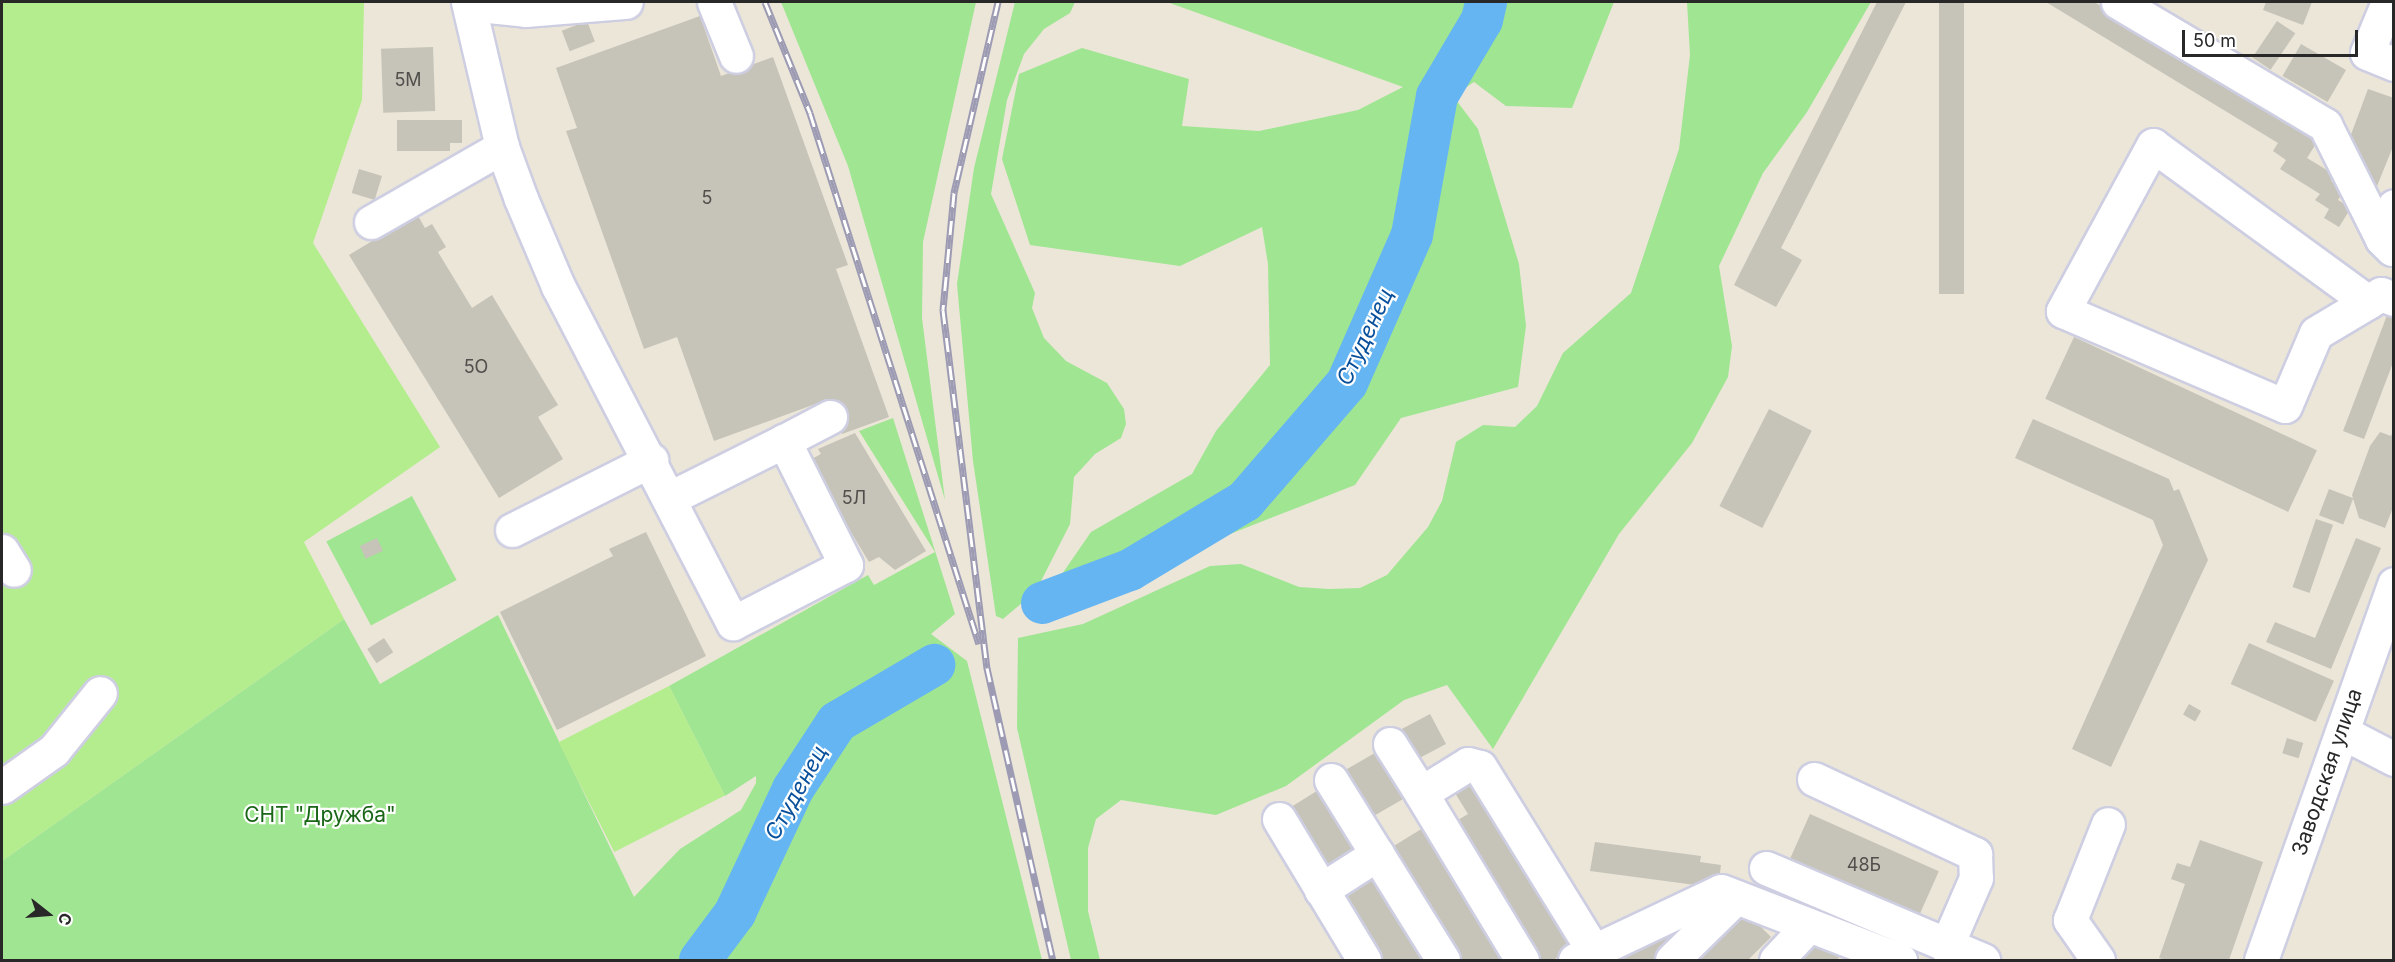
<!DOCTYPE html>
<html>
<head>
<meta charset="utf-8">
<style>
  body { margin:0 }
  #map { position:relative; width:2395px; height:962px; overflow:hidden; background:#ebe6d8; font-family:Inter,sans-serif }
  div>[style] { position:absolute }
  .green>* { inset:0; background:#a0e592; transform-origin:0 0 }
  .pitch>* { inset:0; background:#b4ed8d; transform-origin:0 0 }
  .river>* { height:42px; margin:-21px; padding:0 21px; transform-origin:21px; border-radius:21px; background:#66b5f3 }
  .building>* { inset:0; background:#c6c3b8; transform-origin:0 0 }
  .roads { filter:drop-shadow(2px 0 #cecee2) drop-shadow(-2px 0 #cecee2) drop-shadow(0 2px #cecee2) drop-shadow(0 -2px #cecee2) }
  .minor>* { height:33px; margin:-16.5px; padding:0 16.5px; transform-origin:16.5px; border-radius:16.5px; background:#fff }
  .rail>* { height:7px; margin-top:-3.5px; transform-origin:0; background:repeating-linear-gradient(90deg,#fff 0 14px,#9c9bb3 0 28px); box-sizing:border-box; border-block:2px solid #9c9bb3 }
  span { translate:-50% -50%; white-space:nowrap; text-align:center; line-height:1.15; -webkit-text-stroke:4.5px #fff; paint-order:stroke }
  .number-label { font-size:18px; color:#504f4c }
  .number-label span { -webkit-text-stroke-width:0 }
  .street-label { font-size:21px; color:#282828 }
  .park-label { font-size:21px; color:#196616 }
  .water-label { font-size:22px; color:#08509b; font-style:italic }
  .frame { position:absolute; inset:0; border:3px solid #282828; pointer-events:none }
  .north { position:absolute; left:18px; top:884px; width:60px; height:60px; -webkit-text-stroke:4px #fff; paint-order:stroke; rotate:107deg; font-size:16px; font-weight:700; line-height:24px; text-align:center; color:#282828 }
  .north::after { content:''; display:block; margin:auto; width:21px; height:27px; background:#282828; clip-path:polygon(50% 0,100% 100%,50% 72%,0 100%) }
  .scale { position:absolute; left:2182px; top:30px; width:176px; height:27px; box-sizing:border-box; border:3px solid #282828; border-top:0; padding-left:8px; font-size:18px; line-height:21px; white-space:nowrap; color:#282828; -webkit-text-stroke:4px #fff; paint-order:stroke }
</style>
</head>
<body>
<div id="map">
  <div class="green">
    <div style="clip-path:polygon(781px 2px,976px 2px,923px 242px,922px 318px,945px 500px,848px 166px)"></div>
    <div style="clip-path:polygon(1015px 2px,1075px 2px,1070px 13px,1044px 29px,1024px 54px,1007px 100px,991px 194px,1035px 293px,1032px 308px,1044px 338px,1066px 361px,1107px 383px,1124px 409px,1126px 424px,1121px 438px,1095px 454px,1074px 477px,1070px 524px,1036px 591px,1003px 619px,996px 616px,973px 461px,957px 284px,974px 168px)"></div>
    <div style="clip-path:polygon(1167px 2px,1614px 2px,1572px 108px,1506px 106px,1474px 82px,1453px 96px,1478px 129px,1519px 264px,1526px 326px,1518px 387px,1401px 418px,1355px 485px,1220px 538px,1118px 596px,1042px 603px,1091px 532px,1192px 474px,1216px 431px,1270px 365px,1268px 264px,1262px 227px,1180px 266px,1030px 245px,1002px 159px,1019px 74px,1082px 48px,1189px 79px,1182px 126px,1259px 131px,1358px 110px,1403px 87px)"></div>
    <div style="clip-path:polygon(1687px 2px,1871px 2px,1807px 112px,1763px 173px,1719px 266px,1732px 346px,1728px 377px,1692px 443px,1619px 534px,1493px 749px,1447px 685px,1404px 700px,1286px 786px,1216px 815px,1121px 800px,1096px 819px,1088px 848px,1088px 911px,1100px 960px,1071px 960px,1017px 728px,1018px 638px,1083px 624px,1210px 566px,1241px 564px,1299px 587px,1329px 589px,1360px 588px,1387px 575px,1428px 527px,1442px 501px,1456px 442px,1483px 425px,1515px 427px,1537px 406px,1563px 353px,1631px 293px,1679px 149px,1690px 55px)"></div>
    <div style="clip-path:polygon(893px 418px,955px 614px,931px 634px,967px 661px,1042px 960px,2px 960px,2px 861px,344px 619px,380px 684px,498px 615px,634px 897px,680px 849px,741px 810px,756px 783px,756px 776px,725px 796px,669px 686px,868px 575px,874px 585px,935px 552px,859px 431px)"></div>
    <div style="left:412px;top:496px;width:95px;height:97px;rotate:62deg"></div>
  </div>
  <div class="pitch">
    <div style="clip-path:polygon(2px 2px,364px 2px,362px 100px,313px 243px,440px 447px,304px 542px,344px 619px,2px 861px)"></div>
    <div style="left:669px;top:686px;width:123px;height:124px;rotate:63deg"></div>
  </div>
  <div class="river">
    <div style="left:1042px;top:603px;width:94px;rotate:-20.6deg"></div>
    <div style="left:1130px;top:570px;width:134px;rotate:-31deg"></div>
    <div style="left:1245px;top:501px;width:156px;rotate:-49.2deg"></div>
    <div style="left:1347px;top:383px;width:162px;rotate:-66.3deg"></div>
    <div style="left:1412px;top:235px;width:141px;rotate:-79.8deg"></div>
    <div style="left:1437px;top:96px;width:88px;rotate:-59.4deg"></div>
    <div style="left:1482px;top:20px;width:18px;rotate:-77deg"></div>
    <div style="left:700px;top:960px;width:59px;rotate:-53.3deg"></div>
    <div style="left:735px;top:913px;width:137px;rotate:-64.9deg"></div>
    <div style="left:793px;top:789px;width:80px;rotate:-56.7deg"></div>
    <div style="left:837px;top:722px;width:113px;rotate:-30.4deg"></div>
  </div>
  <div class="building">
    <div style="clip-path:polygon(1877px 2px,1906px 2px,1781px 248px,1802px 260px,1776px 307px,1734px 285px)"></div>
    <div style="left:1939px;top:2px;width:25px;height:292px"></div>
    <div style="clip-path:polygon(2046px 2px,2094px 2px,2308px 128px,2303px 134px,2317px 142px,2307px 158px,2335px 175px,2331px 181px,2345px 189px,2338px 200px,2351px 208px,2339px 227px,2324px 218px,2329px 209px,2315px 200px,2320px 194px,2280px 169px,2286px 160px,2273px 151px,2278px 143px)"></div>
    <div style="clip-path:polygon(2266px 2px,2312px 2px,2303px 25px,2263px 10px)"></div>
    <div style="clip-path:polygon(700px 16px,721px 76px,773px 57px,848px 265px,836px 269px,889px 417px,842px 434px,829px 399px,714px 441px,677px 337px,644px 349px,566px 131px,577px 128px,556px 68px)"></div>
    <div style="left:587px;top:21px;width:22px;height:27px;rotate:69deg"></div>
    <div style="left:2277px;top:21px;width:22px;height:44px;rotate:34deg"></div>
    <div style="left:2301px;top:44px;width:52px;height:37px;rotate:30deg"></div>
    <div style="left:433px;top:47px;width:64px;height:52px;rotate:88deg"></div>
    <div style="clip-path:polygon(2368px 89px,2394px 98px,2394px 144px,2375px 191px,2343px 156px)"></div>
    <div style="clip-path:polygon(397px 120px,462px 120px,462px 143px,450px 143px,450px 151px,397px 151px)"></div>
    <div style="left:359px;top:169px;width:24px;height:25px;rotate:17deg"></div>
    <div style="clip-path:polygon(417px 214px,425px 228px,432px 224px,446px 247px,438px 252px,472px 308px,492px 295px,558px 405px,538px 417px,563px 459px,499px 498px,349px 255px)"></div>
    <div style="clip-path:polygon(2389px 310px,2394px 312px,2394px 360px,2364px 439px,2343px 431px)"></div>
    <div style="left:2074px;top:337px;width:268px;height:68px;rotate:25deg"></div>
    <div style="left:1769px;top:409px;width:48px;height:109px;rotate:27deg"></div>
    <div style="clip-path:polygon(2033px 419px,2169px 479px,2174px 491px,2179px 489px,2208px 560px,2111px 767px,2072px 749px,2163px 545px,2153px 520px,2015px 458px)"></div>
    <div style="clip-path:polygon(2394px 429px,2394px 505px,2385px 528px,2359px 518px,2352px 495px,2370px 446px,2380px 432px,2391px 436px)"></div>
    <div style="clip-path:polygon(855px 433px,926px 551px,895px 570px,879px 557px,869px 562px,808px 461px,821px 454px,818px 449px)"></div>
    <div style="left:2329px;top:489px;width:26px;height:28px;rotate:21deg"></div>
    <div style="left:2316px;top:519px;width:18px;height:72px;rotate:19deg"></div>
    <div style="clip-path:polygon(646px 532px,706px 656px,557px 730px,500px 612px,613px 556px,609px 549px)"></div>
    <div style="left:377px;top:538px;width:14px;height:19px;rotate:65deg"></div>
    <div style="clip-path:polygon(2356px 538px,2381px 548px,2331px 669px,2266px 642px,2275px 622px,2315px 638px)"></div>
    <div style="left:384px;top:638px;width:17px;height:20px;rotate:57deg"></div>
    <div style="left:2249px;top:643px;width:93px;height:45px;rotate:24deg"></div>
    <div style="left:2189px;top:704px;width:14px;height:12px;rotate:30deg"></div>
    <div style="left:1430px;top:714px;width:34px;height:41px;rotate:62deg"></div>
    <div style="left:2287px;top:738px;width:17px;height:16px;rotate:17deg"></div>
    <div style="left:1380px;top:750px;width:54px;height:45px;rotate:60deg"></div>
    <div style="clip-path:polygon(1468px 774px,1575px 947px,1553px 960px,1531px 960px,1448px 826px,1468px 814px,1450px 785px)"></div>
    <div style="left:1320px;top:789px;width:79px;height:44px;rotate:58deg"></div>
    <div style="left:1810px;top:814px;width:141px;height:49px;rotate:24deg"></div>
    <div style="clip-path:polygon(1423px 828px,1506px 960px,1452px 960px,1384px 852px)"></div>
    <div style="clip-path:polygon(2200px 840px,2263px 862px,2229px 960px,2166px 960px,2159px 958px,2185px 884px,2171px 879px,2177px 863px,2190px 867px)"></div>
    <div style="clip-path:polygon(1595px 842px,1701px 856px,1700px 862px,1721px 865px,1718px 888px,1590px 871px)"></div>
    <div style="clip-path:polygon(1369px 869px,1426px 960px,1374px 960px,1332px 893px)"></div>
    <div style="clip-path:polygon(1737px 903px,1771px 937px,1748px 960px,1680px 960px)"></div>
    <div style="clip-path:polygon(1672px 917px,1685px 936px,1652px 960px,1606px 960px)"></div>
    <div style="clip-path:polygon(1803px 932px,1843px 953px,1837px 960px,1780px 960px)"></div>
  </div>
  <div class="roads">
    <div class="minor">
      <div style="left:468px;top:2px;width:149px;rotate:76.8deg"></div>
      <div style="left:502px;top:147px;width:55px;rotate:69.9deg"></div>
      <div style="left:521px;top:199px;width:95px;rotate:67deg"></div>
      <div style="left:558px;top:286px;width:380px;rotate:62.6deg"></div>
      <div style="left:733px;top:623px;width:127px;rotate:-27.2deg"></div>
      <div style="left:846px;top:565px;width:139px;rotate:-116.6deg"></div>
      <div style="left:784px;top:441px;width:127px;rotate:153.4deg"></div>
      <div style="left:714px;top:2px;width:58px;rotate:67.8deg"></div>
      <div style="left:2118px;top:2px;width:241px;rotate:30.7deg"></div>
      <div style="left:2325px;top:125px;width:127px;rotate:63.4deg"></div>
      <div style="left:2388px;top:2px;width:55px;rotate:112.4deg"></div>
      <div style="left:2367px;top:53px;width:29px;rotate:22deg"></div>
      <div style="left:469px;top:4px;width:57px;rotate:6deg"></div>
      <div style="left:526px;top:10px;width:100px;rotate:-4.6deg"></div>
      <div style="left:371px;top:222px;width:151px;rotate:-29.8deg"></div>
      <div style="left:2392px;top:249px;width:14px;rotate:-135deg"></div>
      <div style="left:2382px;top:239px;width:35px;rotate:-70deg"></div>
      <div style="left:2368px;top:302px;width:266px;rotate:-143.9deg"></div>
      <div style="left:2153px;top:145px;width:189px;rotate:118.5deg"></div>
      <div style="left:2063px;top:311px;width:241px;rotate:23.2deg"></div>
      <div style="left:2285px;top:406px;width:79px;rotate:-67deg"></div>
      <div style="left:2316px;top:333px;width:61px;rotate:-30.8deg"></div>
      <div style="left:2368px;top:302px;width:15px;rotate:-32deg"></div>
      <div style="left:2381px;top:294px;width:14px;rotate:21deg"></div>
      <div style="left:784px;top:441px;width:52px;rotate:-27.6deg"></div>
      <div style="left:512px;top:530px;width:156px;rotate:-26.7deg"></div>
      <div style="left:2px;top:551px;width:22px;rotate:58deg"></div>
      <div style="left:2342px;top:732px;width:59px;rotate:27.4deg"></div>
      <div style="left:1390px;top:744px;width:58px;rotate:57.7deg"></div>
      <div style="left:1814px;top:779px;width:178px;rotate:25deg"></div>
      <div style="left:1975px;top:854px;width:24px;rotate:88deg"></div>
      <div style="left:1976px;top:878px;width:75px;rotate:113.5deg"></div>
      <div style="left:1331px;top:780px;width:212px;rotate:58.1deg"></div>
      <div style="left:2px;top:787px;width:64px;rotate:-35.4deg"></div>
      <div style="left:54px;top:750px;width:73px;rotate:-51.1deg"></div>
      <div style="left:1279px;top:819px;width:165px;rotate:58.9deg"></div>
      <div style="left:1766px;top:868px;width:236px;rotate:23deg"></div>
      <div style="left:1321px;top:890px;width:67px;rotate:-32.7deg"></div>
      <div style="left:1522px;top:960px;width:195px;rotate:-121.2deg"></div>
      <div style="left:1421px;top:793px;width:55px;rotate:-31.7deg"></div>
      <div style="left:1468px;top:764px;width:12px;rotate:14deg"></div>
      <div style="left:1480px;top:767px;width:213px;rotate:58.3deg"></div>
      <div style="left:1575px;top:960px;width:161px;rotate:-25.3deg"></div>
      <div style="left:1721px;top:891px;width:192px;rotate:21.1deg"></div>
      <div style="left:1672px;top:960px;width:90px;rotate:-44.5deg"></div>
      <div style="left:1776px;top:960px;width:48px;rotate:-46.7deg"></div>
      <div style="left:2098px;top:960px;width:49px;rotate:-125deg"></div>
      <div style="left:2070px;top:920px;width:103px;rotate:-68.4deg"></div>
      <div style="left:2261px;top:960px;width:399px;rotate:-70.5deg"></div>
    </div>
  </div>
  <div class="rail">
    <div style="left:765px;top:2px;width:120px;rotate:67.9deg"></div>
    <div style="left:810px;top:113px;width:557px;rotate:72.35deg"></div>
    <div style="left:998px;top:2px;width:196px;rotate:103deg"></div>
    <div style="left:954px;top:193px;width:118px;rotate:95.4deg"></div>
    <div style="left:943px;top:310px;width:361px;rotate:83deg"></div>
    <div style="left:987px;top:668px;width:299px;rotate:77.3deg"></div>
  </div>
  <div class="number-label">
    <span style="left:408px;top:80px">5М</span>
    <span style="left:707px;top:198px">5</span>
    <span style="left:476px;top:367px">5О</span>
    <span style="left:854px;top:498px">5Л</span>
    <span style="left:1864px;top:865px">48Б</span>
  </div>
  <div class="street-label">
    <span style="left:2327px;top:772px;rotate:-71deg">Заводская улица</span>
  </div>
  <div class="park-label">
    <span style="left:320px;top:815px">СНТ "Дружба"</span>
  </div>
  <div class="water-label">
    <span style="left:1365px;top:337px;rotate:-65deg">Студенец</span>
    <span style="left:796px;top:793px;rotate:-61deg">Студенец</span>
  </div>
  <div class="frame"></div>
  <div class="north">С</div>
  <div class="scale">50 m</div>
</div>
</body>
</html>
